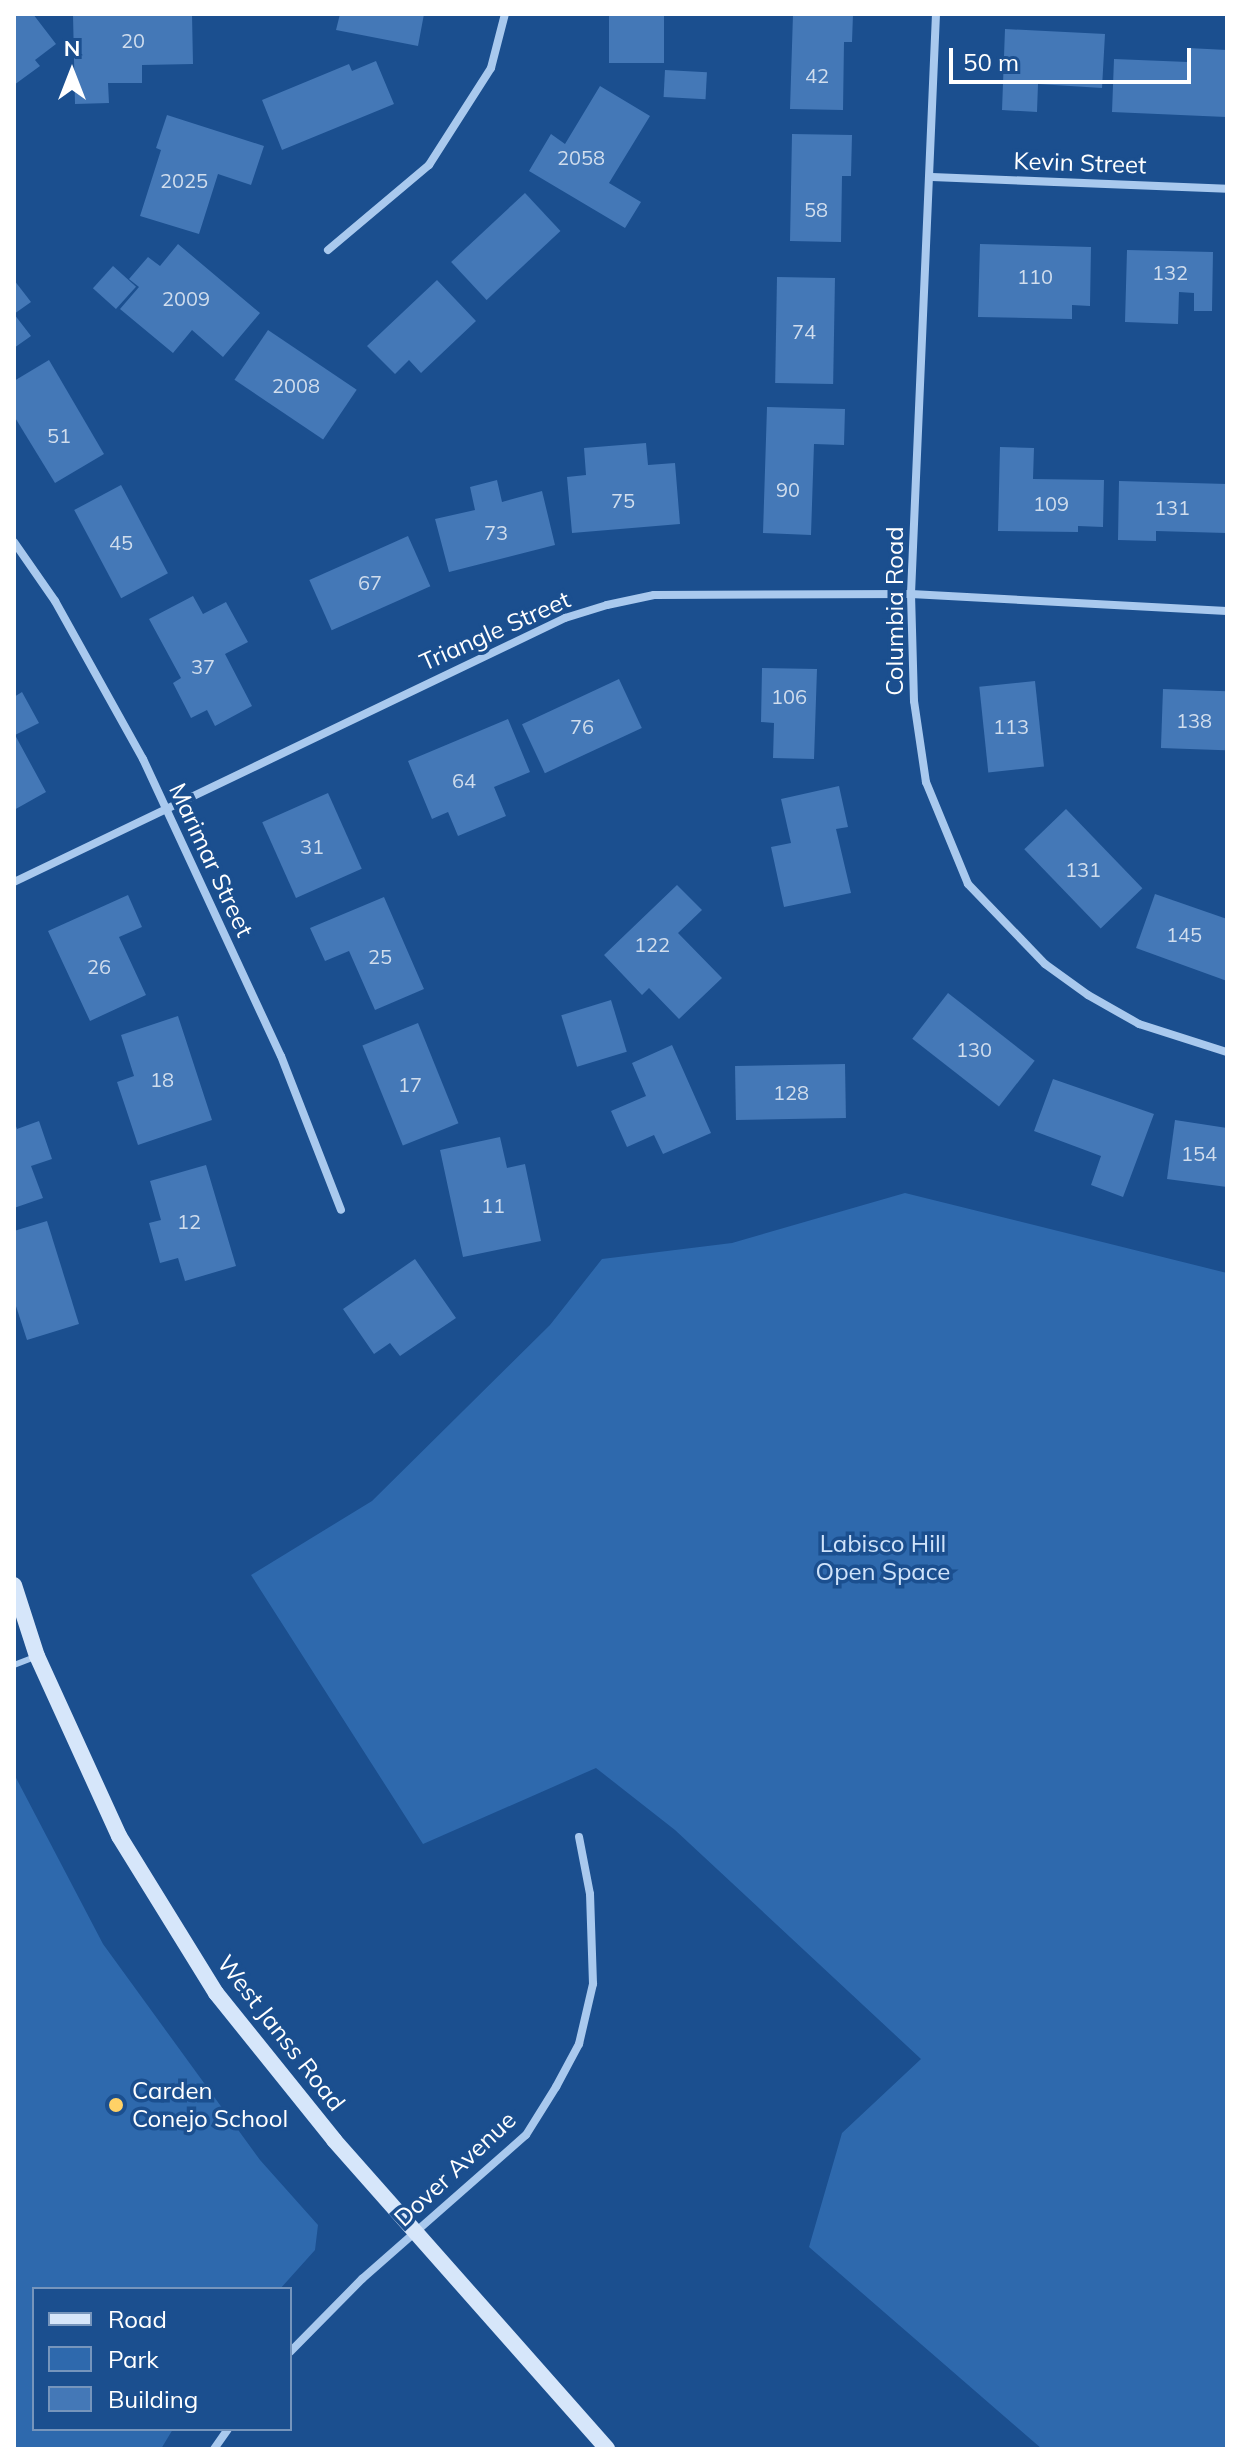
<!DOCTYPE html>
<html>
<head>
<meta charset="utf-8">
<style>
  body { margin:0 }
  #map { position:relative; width:1241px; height:2463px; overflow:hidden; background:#1b4f8f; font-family:Mulish,sans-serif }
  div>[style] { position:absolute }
  .green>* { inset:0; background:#2e69ad }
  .building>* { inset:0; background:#4478b7; transform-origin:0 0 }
  .service>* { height:6px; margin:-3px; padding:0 3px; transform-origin:3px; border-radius:3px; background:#a9c9ee }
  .minor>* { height:8px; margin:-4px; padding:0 4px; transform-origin:4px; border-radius:4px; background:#a9c9ee }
  .secondary>* { height:16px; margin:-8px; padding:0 8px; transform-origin:8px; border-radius:8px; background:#d6e6fa }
  .dots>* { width:22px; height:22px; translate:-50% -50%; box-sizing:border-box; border:4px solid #1b4f8f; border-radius:50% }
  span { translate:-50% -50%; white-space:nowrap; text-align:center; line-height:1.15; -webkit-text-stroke:7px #1b4f8f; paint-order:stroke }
  .number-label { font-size:20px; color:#d0dded }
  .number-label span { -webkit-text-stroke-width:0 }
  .street-label { font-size:24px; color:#fff }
  .park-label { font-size:24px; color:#cfe3fa }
  .poi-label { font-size:24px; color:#fff }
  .left { translate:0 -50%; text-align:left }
  .frame { position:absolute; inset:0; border:16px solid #fff; pointer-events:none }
  .legend { position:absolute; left:32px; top:2287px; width:260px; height:144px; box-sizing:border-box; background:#1b4f8f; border:2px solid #7695bc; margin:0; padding:10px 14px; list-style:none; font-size:24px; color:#fff }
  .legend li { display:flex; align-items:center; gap:16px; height:40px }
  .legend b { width:40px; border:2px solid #7695bc }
  .north { position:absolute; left:32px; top:32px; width:80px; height:80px; -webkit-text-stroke:6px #1b4f8f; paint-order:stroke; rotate:0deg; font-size:22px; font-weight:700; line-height:32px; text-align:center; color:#fff }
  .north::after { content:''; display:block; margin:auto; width:28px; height:36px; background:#fff; clip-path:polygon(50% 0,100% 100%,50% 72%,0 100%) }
  .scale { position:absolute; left:949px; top:48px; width:242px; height:36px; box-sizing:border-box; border:4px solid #fff; border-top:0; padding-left:10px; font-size:24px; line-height:28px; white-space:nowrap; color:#fff; -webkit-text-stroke:6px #1b4f8f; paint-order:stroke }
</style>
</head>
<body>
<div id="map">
  <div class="green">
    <div style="clip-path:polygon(905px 1193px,1227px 1273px,1227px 2449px,1042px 2449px,809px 2247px,842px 2133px,921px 2059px,675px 1830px,596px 1768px,423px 1844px,251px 1575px,372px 1501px,550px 1325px,602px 1259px,732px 1243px)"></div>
    <div style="clip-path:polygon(14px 1774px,103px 1944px,260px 2160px,318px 2225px,315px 2250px,280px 2289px,34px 2289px,34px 2429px,173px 2429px,161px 2449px,14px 2449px)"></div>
  </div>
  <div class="building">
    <div style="clip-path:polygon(14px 14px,33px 14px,56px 44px,35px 60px,40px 66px,14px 85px)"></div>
    <div style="clip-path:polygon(192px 14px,193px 64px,142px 65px,142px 83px,108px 83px,109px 103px,75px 104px,73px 15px)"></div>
    <div style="clip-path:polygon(340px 14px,424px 14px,418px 46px,336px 30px)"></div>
    <div style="left:609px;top:14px;width:55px;height:49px"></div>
    <div style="clip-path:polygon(793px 14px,853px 14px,852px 42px,844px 42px,843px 110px,790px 109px)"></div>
    <div style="clip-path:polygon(1005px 29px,1105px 34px,1102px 88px,1038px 84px,1037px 112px,1002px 110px)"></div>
    <div style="clip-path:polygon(1188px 48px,1227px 50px,1226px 117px,1112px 112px,1114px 59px,1188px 62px)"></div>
    <div style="clip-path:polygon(376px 61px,394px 104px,282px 150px,262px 100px,349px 64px,352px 71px)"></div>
    <div style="left:665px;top:70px;width:42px;height:27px;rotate:3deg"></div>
    <div style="clip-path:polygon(600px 86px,650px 116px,609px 183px,641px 202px,625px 228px,529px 171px,551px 134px,565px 144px)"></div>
    <div style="clip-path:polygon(167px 115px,264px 146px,251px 185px,218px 174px,199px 234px,140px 216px,161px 150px,156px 148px)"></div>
    <div style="clip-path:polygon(792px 134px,852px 135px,851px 176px,842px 176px,841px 242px,790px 241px)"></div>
    <div style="left:525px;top:193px;width:52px;height:101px;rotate:47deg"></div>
    <div style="clip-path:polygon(178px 244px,260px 313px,223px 357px,192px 330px,173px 353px,120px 309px,139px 287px,129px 279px,148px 257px,160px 266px)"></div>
    <div style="clip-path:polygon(980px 244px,1091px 247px,1090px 306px,1072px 305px,1072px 319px,978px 317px)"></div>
    <div style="clip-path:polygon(1127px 250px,1213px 252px,1212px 311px,1194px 311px,1194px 293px,1179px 292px,1178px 324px,1125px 322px)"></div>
    <div style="left:113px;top:266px;width:31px;height:30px;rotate:42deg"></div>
    <div style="left:777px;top:277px;width:58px;height:106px;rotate:1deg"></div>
    <div style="clip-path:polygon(14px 280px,31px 302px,14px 314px,31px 336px,14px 348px)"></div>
    <div style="clip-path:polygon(437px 280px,476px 321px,421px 373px,409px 360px,395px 374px,367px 346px)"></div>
    <div style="left:268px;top:330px;width:107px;height:60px;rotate:34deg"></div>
    <div style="clip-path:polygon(49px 360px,104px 454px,55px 483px,14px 416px,14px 381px)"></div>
    <div style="clip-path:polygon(767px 407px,845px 409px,844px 445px,814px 444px,811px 535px,763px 533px)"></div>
    <div style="clip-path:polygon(646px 443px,648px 465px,675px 463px,680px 524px,572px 533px,567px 477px,586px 475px,584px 448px)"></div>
    <div style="clip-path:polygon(1000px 447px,1034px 448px,1033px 479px,1104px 480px,1103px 527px,1078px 526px,1078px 532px,998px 531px)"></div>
    <div style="clip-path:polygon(497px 480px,502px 502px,542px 491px,555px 545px,449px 572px,435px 519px,475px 510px,470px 487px)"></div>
    <div style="clip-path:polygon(1119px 481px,1227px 484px,1226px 533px,1156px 531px,1156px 541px,1118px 540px)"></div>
    <div style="left:121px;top:485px;width:100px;height:53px;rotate:62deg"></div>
    <div style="left:408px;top:536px;width:55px;height:108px;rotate:66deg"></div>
    <div style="clip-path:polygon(193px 596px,203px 614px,226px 602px,248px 642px,225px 654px,252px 706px,215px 726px,207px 710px,191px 718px,173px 683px,181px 678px,149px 619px)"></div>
    <div style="clip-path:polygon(762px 668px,817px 669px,814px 759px,773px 758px,774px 723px,761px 722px)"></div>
    <div style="left:619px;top:679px;width:54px;height:107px;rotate:65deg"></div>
    <div style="left:1035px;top:681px;width:86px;height:56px;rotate:84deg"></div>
    <div style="left:1163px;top:689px;width:64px;height:59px;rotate:2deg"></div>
    <div style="clip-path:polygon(22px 692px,39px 723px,15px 735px,46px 792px,14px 810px,14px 697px)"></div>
    <div style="clip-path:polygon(508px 719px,530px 772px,494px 787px,506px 816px,458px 836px,448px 812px,432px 819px,408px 761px)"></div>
    <div style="clip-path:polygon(839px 786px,848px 827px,836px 829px,851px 893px,784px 907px,771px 847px,791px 843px,781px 799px)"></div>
    <div style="left:328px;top:793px;width:83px;height:72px;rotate:66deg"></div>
    <div style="left:1066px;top:809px;width:110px;height:58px;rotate:46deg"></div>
    <div style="clip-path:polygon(677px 885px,702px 910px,678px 933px,722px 978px,679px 1019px,649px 988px,642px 995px,604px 955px)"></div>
    <div style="clip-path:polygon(1155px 894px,1227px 919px,1227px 981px,1136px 948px)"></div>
    <div style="clip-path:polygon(128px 895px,142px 927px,119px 937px,146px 995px,90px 1021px,48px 931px)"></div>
    <div style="clip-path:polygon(384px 897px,424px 989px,375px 1010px,349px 951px,325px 961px,310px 928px)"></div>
    <div style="left:948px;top:993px;width:110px;height:58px;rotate:38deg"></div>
    <div style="left:611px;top:1000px;width:54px;height:52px;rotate:73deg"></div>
    <div style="clip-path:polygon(178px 1016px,212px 1120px,138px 1145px,117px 1082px,134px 1076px,121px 1035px)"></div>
    <div style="left:418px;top:1023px;width:108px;height:60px;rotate:68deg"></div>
    <div style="clip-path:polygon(672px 1045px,711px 1133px,663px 1154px,654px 1135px,627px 1147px,611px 1111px,646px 1096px,632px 1063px)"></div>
    <div style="left:845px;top:1064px;width:54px;height:110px;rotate:89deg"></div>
    <div style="clip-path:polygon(1053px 1079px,1154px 1114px,1123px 1197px,1091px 1185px,1101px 1156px,1034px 1131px)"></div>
    <div style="clip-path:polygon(1175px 1120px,1227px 1128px,1227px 1187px,1167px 1179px)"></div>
    <div style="clip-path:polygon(14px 1121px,17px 1129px,39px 1121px,52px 1159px,31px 1166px,43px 1198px,14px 1208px)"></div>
    <div style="clip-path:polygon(500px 1137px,507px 1168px,525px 1164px,541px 1241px,463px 1257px,440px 1150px)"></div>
    <div style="clip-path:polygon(206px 1165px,236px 1266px,185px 1281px,178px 1258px,160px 1263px,149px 1223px,161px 1220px,150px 1181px)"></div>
    <div style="clip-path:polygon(47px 1221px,79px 1324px,27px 1340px,14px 1300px,14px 1231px)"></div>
    <div style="clip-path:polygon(415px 1259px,456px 1318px,400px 1356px,390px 1343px,374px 1354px,343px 1309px)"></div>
  </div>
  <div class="service">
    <div style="left:14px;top:1665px;width:25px;rotate:-21deg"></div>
  </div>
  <div class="minor">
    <div style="left:936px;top:14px;width:581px;rotate:92.47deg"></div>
    <div style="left:911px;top:594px;width:107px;rotate:88.4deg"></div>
    <div style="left:914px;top:701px;width:82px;rotate:81.6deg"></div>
    <div style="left:926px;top:782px;width:110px;rotate:67.6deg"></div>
    <div style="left:968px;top:884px;width:111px;rotate:46.1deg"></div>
    <div style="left:1045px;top:964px;width:53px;rotate:35.8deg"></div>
    <div style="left:1088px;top:995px;width:59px;rotate:29.6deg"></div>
    <div style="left:1139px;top:1024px;width:92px;rotate:17.7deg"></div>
    <div style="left:932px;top:177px;width:295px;rotate:2.3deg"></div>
    <div style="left:328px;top:250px;width:132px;rotate:-40.1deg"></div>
    <div style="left:429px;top:165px;width:115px;rotate:-57.4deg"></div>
    <div style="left:491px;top:68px;width:56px;rotate:-75.5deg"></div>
    <div style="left:14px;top:542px;width:72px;rotate:55.2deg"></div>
    <div style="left:55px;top:601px;width:181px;rotate:60.9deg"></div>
    <div style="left:143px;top:759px;width:327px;rotate:65.1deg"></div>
    <div style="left:281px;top:1056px;width:165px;rotate:68.7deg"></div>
    <div style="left:14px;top:882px;width:611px;rotate:-25.6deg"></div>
    <div style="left:565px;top:618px;width:44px;rotate:-17.2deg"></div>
    <div style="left:607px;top:605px;width:48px;rotate:-12deg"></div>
    <div style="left:654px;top:595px;width:257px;rotate:-0.2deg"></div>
    <div style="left:911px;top:594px;width:316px;rotate:3.1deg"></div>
    <div style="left:290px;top:2352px;width:103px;rotate:-45.4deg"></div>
    <div style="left:362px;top:2279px;width:218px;rotate:-41.3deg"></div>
    <div style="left:526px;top:2135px;width:57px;rotate:-58deg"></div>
    <div style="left:556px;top:2087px;width:49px;rotate:-61.9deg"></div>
    <div style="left:579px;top:2044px;width:62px;rotate:-76.9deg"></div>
    <div style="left:593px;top:1984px;width:90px;rotate:-91.9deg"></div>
    <div style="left:590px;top:1894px;width:58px;rotate:-100.9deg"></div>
    <div style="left:214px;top:2449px;width:24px;rotate:-55deg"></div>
  </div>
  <div class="secondary">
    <div style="left:14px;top:1585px;width:75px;rotate:72.1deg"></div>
    <div style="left:37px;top:1656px;width:198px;rotate:65.5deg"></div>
    <div style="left:119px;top:1836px;width:185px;rotate:58.3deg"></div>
    <div style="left:216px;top:1993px;width:189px;rotate:51.2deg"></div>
    <div style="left:334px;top:2140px;width:412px;rotate:48.5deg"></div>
  </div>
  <div class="dots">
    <div style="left:116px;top:2105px;background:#ffd166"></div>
  </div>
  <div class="number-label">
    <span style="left:133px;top:40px">20</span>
    <span style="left:817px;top:75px">42</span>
    <span style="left:581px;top:157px">2058</span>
    <span style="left:184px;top:180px">2025</span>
    <span style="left:816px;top:209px">58</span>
    <span style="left:1170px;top:272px">132</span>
    <span style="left:1035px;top:276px">110</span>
    <span style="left:186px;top:298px">2009</span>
    <span style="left:804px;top:331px">74</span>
    <span style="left:296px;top:385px">2008</span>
    <span style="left:59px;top:435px">51</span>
    <span style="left:788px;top:489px">90</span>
    <span style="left:623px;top:500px">75</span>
    <span style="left:1051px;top:503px">109</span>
    <span style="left:1172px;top:507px">131</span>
    <span style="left:496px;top:532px">73</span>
    <span style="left:121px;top:542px">45</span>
    <span style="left:370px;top:582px">67</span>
    <span style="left:203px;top:666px">37</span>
    <span style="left:789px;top:696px">106</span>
    <span style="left:1194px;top:720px">138</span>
    <span style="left:582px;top:726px">76</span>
    <span style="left:1011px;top:726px">113</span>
    <span style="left:464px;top:780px">64</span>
    <span style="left:312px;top:846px">31</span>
    <span style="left:1083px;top:869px">131</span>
    <span style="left:1184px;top:934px">145</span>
    <span style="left:652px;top:944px">122</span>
    <span style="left:380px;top:956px">25</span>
    <span style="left:99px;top:966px">26</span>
    <span style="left:974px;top:1049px">130</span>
    <span style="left:162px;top:1079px">18</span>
    <span style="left:410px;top:1084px">17</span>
    <span style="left:791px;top:1092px">128</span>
    <span style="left:1199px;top:1153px">154</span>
    <span style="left:493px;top:1205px">11</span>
    <span style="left:189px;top:1221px">12</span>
  </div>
  <div class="street-label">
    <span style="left:1080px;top:163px;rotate:2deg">Kevin Street</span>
    <span style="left:895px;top:611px;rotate:-90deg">Columbia Road</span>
    <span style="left:495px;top:631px;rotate:-24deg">Triangle Street</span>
    <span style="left:211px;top:860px;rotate:65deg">Marimar Street</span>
    <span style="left:281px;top:2033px;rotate:52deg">West Janss Road</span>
    <span style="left:455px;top:2169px;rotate:-43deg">Dover Avenue</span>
  </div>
  <div class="park-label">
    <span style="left:883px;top:1558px">Labisco Hill<br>Open Space</span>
  </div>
  <div class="poi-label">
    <span class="left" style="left:132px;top:2105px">Carden<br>Conejo School</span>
  </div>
  <div class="frame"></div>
  <ul class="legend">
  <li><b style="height:10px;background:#d6e6fa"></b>Road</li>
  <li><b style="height:22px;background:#2e69ad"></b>Park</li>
  <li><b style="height:22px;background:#4478b7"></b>Building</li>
  </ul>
  <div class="north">N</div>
  <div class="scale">50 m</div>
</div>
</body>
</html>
